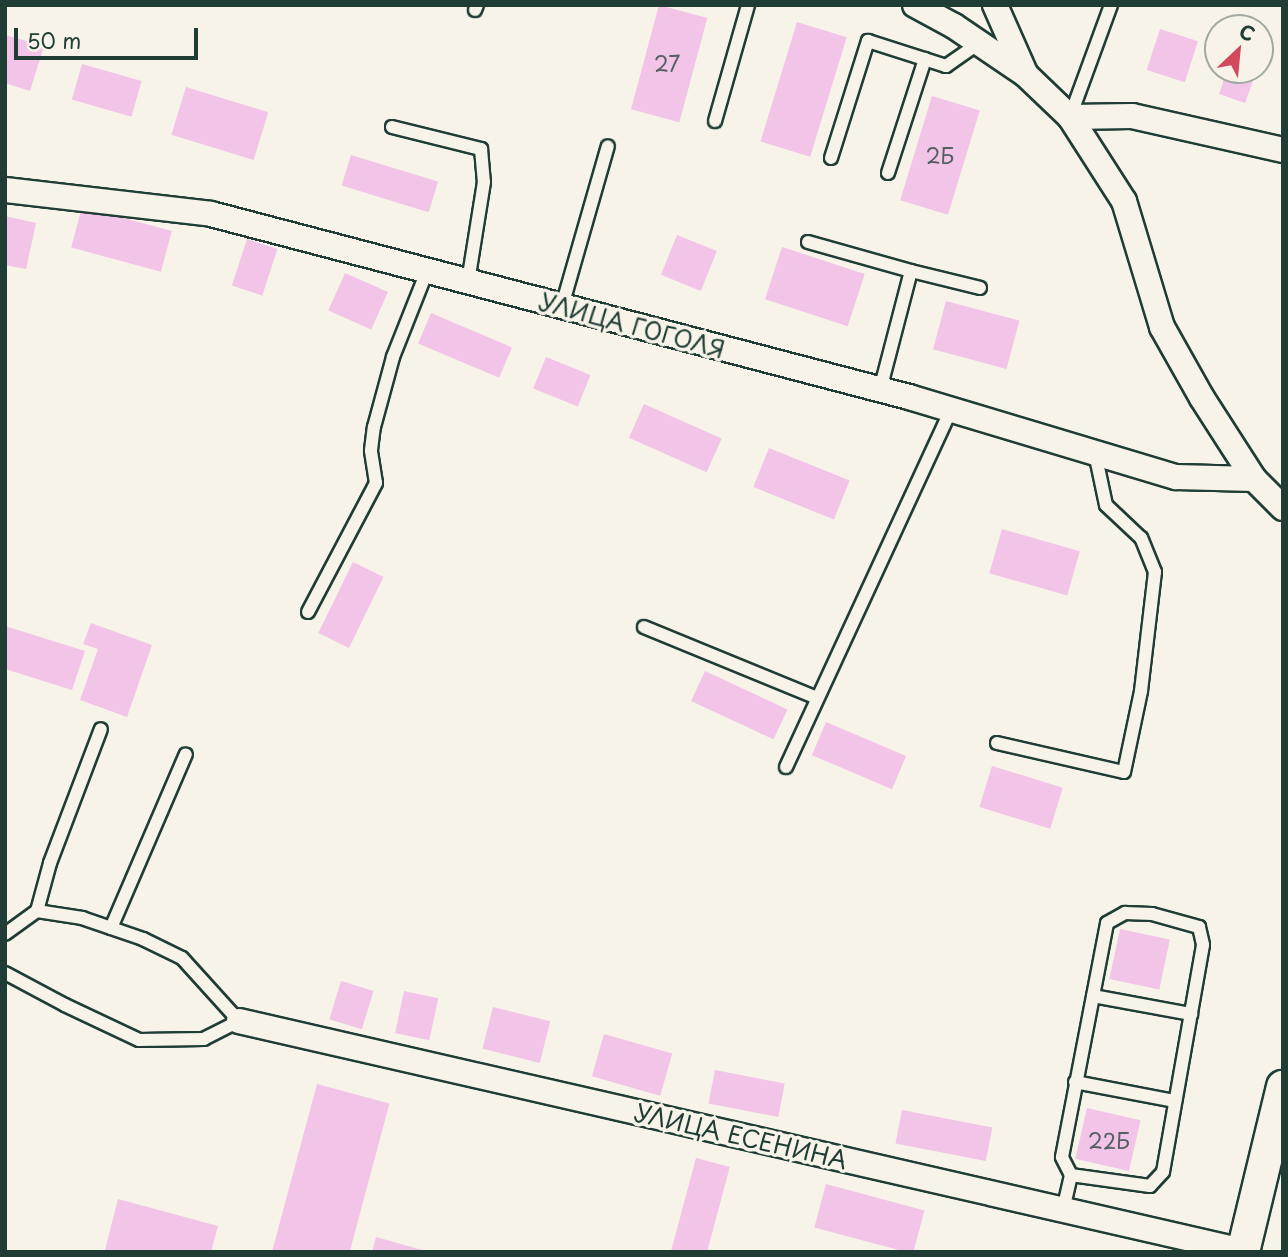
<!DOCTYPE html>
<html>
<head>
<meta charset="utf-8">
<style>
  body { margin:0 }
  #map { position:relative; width:1288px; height:1257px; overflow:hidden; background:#f7f3e8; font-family:"Playpen Sans",sans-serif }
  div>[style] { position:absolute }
  .building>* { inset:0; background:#f2c4e8; transform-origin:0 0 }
  .roads { filter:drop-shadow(2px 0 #1f3d34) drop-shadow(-2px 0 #1f3d34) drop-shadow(0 2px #1f3d34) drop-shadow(0 -2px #1f3d34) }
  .service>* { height:12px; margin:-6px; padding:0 6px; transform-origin:6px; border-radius:6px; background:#f7f3e8 }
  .minor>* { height:24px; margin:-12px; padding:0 12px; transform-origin:12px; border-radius:12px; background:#f7f3e8 }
  .tertiary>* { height:32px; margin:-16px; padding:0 16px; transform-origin:16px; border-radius:16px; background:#f7f3e8 }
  span { translate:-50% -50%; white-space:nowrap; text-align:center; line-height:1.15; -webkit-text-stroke:7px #f7f3e8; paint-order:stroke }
  .number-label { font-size:21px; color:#545f61 }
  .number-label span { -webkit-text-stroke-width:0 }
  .street-label { font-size:24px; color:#1f3d34 }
  .frame { position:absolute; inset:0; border:7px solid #1f3d34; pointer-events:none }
  .north { position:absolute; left:1204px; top:14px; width:70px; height:70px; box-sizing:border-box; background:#f7f3e8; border:2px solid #a1aaa0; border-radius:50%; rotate:26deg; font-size:19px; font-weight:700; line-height:28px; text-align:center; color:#1f3d34 }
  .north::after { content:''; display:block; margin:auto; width:24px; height:32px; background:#d1495b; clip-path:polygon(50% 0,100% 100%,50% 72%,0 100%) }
  .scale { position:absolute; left:14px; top:28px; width:184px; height:32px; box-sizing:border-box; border:4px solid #1f3d34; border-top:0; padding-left:9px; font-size:21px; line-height:24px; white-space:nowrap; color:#1f3d34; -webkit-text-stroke:5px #f7f3e8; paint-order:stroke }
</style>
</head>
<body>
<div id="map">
  <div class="building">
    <div style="left:659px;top:5px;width:50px;height:108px;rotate:15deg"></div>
    <div style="left:797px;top:22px;width:52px;height:125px;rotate:17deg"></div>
    <div style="left:1160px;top:29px;width:40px;height:43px;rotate:18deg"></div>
    <div style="clip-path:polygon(5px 35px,44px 46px,30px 91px,5px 83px)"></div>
    <div style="left:82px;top:64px;width:62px;height:37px;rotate:16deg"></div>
    <div style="clip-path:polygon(1227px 70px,1257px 70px,1245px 103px,1219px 94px)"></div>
    <div style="left:186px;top:87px;width:86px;height:50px;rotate:17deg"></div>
    <div style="left:932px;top:96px;width:50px;height:109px;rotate:17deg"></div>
    <div style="left:351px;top:155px;width:91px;height:32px;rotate:17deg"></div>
    <div style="left:82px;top:207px;width:93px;height:42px;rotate:15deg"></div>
    <div style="clip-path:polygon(5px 216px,36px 223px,26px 269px,5px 265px)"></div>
    <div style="left:677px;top:235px;width:43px;height:43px;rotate:22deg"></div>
    <div style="left:247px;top:239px;width:32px;height:49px;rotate:18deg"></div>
    <div style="left:782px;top:247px;width:87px;height:55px;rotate:18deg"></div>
    <div style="left:345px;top:273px;width:47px;height:41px;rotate:24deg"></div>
    <div style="left:946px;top:301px;width:76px;height:50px;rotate:15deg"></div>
    <div style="left:431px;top:313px;width:88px;height:33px;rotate:23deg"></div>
    <div style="left:546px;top:357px;width:48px;height:34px;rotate:22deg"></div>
    <div style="left:644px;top:404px;width:85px;height:37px;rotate:24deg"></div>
    <div style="left:769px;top:448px;width:87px;height:42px;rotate:22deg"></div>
    <div style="left:1002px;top:529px;width:81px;height:46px;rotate:16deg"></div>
    <div style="left:353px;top:562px;width:34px;height:79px;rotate:26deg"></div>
    <div style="clip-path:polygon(91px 623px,152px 645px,127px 717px,80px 700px,98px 649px,83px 644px)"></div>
    <div style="clip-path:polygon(5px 626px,85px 651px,72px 690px,5px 669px)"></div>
    <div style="left:705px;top:671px;width:91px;height:33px;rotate:25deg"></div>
    <div style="left:826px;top:722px;width:87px;height:36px;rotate:23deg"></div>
    <div style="left:992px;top:766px;width:74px;height:43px;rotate:17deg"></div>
    <div style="left:1120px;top:929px;width:51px;height:51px;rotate:12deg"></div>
    <div style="left:341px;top:981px;width:34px;height:40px;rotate:17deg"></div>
    <div style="left:404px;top:991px;width:35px;height:43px;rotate:12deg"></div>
    <div style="left:493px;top:1007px;width:59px;height:43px;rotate:14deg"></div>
    <div style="left:604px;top:1034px;width:71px;height:44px;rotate:16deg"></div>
    <div style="left:715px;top:1070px;width:71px;height:34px;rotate:11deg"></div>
    <div style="left:317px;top:1084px;width:75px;height:173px;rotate:15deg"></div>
    <div style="left:1087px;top:1108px;width:55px;height:52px;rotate:13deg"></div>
    <div style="left:902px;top:1110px;width:92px;height:34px;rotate:11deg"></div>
    <div style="left:696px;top:1158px;width:35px;height:97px;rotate:15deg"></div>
    <div style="left:826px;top:1184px;width:102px;height:45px;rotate:15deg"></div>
    <div style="clip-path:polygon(118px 1199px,218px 1226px,211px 1252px,105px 1250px)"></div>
    <div style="clip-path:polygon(376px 1237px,422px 1250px,421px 1252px,372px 1252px)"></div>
  </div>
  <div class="roads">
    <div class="service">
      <div style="left:475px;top:10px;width:5px;rotate:-68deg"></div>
      <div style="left:1070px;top:117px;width:119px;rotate:-69.9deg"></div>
      <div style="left:715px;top:121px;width:121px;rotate:-74.1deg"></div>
      <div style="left:392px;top:127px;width:92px;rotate:13.9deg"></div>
      <div style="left:481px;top:149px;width:33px;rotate:85deg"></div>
      <div style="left:484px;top:182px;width:101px;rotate:99.1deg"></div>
      <div style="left:831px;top:158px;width:123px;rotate:-72.5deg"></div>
      <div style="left:868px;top:41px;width:82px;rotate:17.8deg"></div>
      <div style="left:946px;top:66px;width:40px;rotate:-34.9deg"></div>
      <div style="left:888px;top:173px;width:120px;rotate:-72deg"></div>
      <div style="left:808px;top:242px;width:107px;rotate:15.7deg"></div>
      <div style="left:562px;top:306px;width:166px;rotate:-74deg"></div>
      <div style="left:880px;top:390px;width:123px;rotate:-75.4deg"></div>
      <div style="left:911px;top:271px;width:71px;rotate:13.8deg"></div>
      <div style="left:308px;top:612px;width:146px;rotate:-62.2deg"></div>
      <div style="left:376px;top:483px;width:33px;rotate:-99deg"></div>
      <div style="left:371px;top:450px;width:23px;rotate:-83deg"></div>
      <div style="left:374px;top:427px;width:73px;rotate:-74.8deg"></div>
      <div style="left:393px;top:357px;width:92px;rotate:-68.4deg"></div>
      <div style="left:644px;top:627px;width:187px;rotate:22.3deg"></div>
      <div style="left:997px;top:743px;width:130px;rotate:12.9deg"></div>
      <div style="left:1124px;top:772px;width:83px;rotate:-78.1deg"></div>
      <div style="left:1141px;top:691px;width:120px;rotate:-83.3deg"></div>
      <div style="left:1155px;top:572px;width:37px;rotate:-112deg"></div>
      <div style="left:1141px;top:538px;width:48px;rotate:-136.7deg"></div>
      <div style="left:1106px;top:505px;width:53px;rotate:-101.9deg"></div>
      <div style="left:786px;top:767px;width:393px;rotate:-65.2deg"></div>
      <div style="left:37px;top:911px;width:50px;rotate:-74.8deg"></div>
      <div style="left:50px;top:863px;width:143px;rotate:-69.2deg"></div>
      <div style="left:111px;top:928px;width:189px;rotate:-66.7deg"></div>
      <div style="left:5px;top:934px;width:39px;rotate:-36deg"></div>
      <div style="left:37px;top:911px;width:46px;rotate:8.8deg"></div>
      <div style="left:82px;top:918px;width:65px;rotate:19deg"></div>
      <div style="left:143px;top:939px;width:43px;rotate:26deg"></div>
      <div style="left:182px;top:958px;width:85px;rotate:47.9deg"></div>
      <div style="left:239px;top:1021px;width:39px;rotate:153deg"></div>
      <div style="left:204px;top:1039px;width:65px;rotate:179.1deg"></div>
      <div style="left:139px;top:1040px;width:82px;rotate:-154.7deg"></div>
      <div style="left:65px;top:1005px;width:68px;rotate:-151.9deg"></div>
      <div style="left:1093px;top:996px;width:100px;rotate:10.4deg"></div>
      <div style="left:1075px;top:1082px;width:102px;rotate:10.8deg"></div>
      <div style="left:1063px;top:1210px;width:36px;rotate:-77deg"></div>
      <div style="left:1071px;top:1175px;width:20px;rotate:-117deg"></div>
      <div style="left:1062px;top:1157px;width:238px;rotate:-79.1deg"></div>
      <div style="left:1107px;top:923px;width:21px;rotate:-29deg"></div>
      <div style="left:1125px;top:913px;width:27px;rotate:2deg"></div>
      <div style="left:1152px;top:914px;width:49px;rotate:15.5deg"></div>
      <div style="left:1199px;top:927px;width:18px;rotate:77deg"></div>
      <div style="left:1203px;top:945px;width:230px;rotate:100deg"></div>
      <div style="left:1163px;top:1172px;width:19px;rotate:133deg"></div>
      <div style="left:1150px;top:1186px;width:80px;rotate:-172.1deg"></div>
    </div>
    <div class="minor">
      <div style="left:915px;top:5px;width:44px;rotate:28.3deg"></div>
      <div style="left:954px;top:26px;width:86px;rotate:34.1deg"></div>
      <div style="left:1025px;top:74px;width:62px;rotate:43.7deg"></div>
      <div style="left:1070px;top:117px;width:62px;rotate:-0.9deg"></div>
      <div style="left:1132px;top:116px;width:155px;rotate:12.7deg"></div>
      <div style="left:995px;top:5px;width:74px;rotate:66.2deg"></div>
      <div style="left:1070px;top:117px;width:100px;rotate:57.3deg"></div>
      <div style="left:1124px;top:201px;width:132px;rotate:73.2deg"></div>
      <div style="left:1162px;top:327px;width:81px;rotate:60.6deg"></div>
      <div style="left:1202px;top:398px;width:96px;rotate:57.3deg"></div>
      <div style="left:1254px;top:479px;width:41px;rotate:45deg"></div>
      <div style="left:5px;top:190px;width:207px;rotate:6.6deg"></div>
      <div style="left:211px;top:214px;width:722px;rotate:14.69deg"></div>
      <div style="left:909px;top:397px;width:279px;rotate:16.7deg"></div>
      <div style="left:1176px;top:477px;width:78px;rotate:1.5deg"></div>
      <div style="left:239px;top:1021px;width:1030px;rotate:12.9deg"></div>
    </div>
    <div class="tertiary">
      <div style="left:1243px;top:1252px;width:170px;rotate:-76.4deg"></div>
    </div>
  </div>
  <div class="number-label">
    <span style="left:667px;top:63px">27</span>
    <span style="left:940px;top:155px">2Б</span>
    <span style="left:1109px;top:1140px">22Б</span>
  </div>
  <div class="street-label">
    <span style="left:632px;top:325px;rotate:15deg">УЛИЦА ГОГОЛЯ</span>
    <span style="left:741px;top:1136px;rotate:13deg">УЛИЦА ЕСЕНИНА</span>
  </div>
  <div class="frame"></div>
  <div class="north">С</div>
  <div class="scale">50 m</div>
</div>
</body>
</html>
